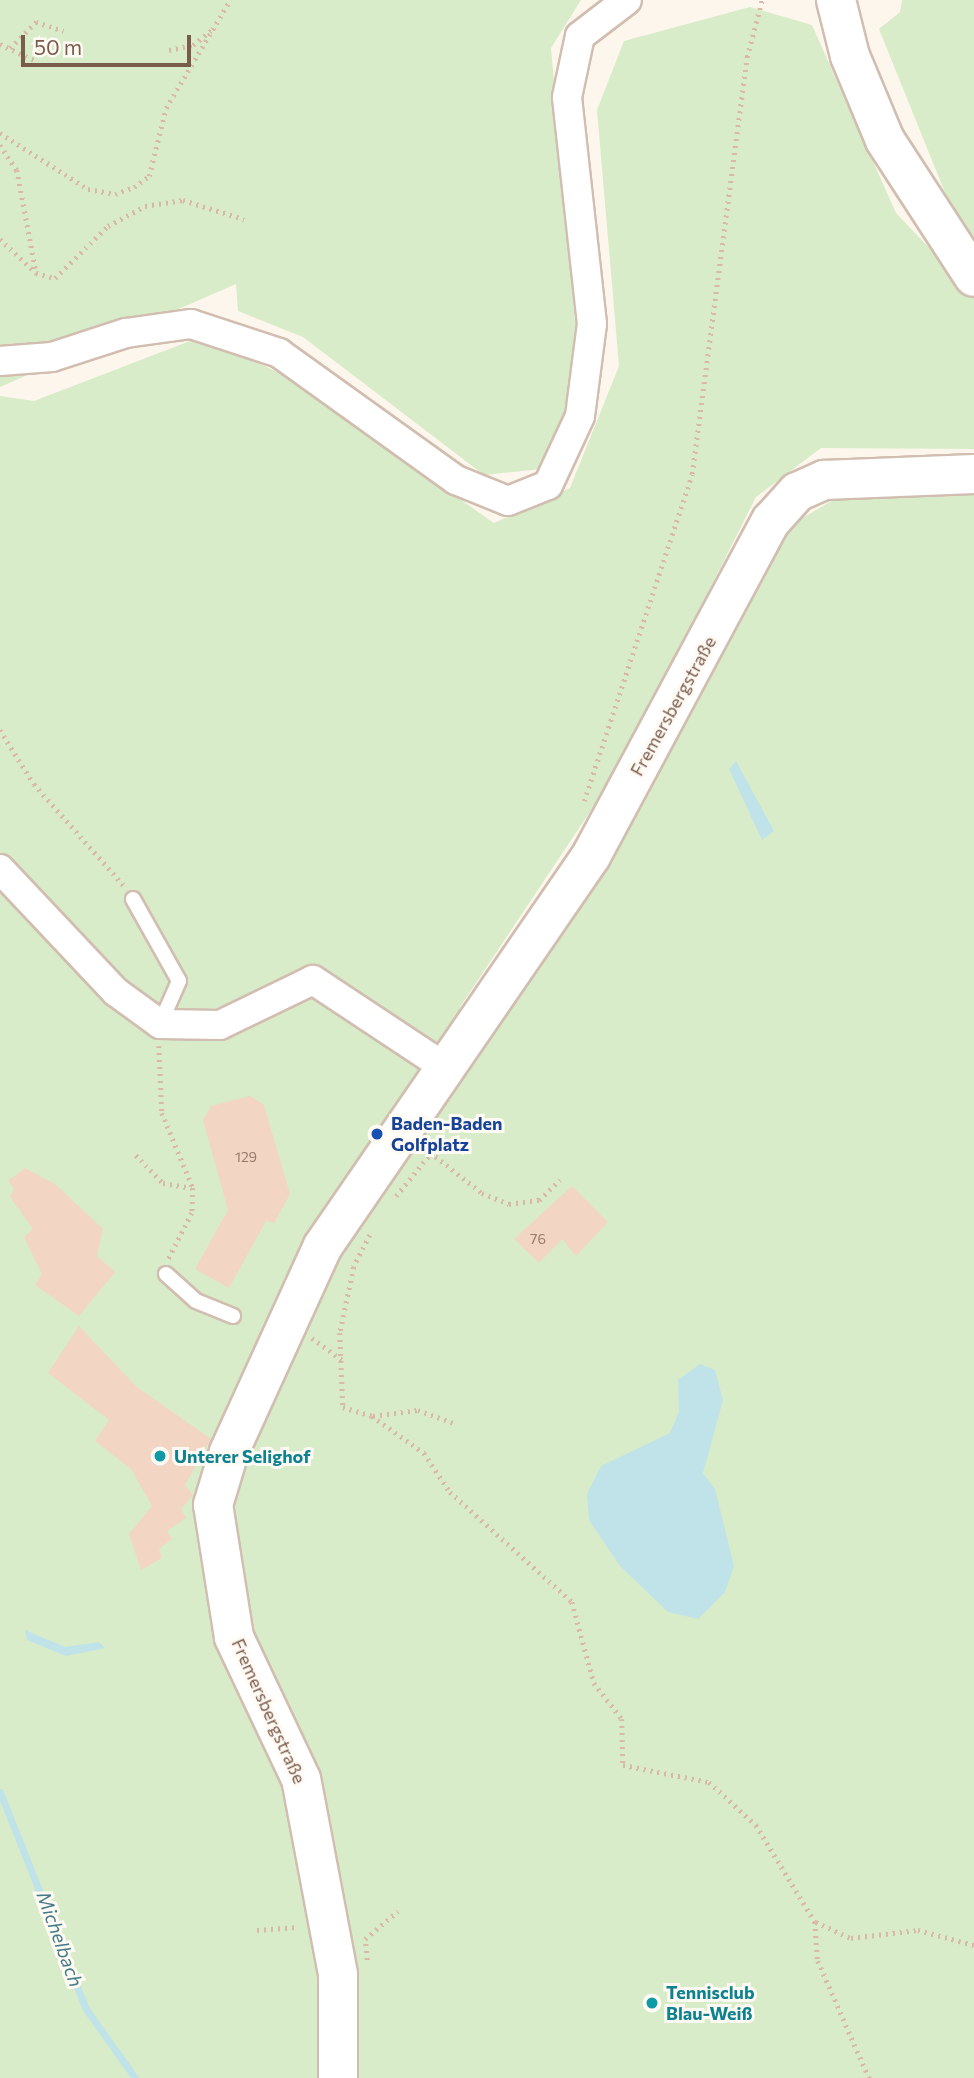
<!DOCTYPE html>
<html>
<head>
<meta charset="utf-8">
<style>
  body { margin:0 }
  #map { position:relative; width:974px; height:2078px; overflow:hidden; background:#fdf6ec; font-family:Commissioner,sans-serif }
  div>[style] { position:absolute }
  .green>* { inset:0; background:#d8ecc9 }
  .water>* { inset:0; background:#bfe3e8 }
  .stream>* { height:7px; margin:-3.5px; padding:0 3.5px; transform-origin:3.5px; border-radius:3.5px; background:#bfe3e8 }
  .building>* { inset:0; background:#f3d5c3 }
  .path>* { height:4.5px; margin-top:-2.25px; transform-origin:0; background:repeating-linear-gradient(90deg,#d9b8a5 0 2px,transparent 0 7px) }
  .roads { filter:drop-shadow(2px 0 #d1beb0) drop-shadow(-2px 0 #d1beb0) drop-shadow(0 2px #d1beb0) drop-shadow(0 -2px #d1beb0) }
  .lane>* { height:14px; margin:-7px; padding:0 7px; transform-origin:7px; border-radius:7px; background:#fff }
  .street>* { height:28px; margin:-14px; padding:0 14px; transform-origin:14px; border-radius:14px; background:#fff }
  .secondary>* { height:38px; margin:-19px; padding:0 19px; transform-origin:19px; border-radius:19px; background:#fff }
  .dots>* { width:19px; height:19px; translate:-50% -50%; box-sizing:border-box; border:4px solid #fffaf3; border-radius:50% }
  span { translate:-50% -50%; white-space:nowrap; text-align:center; line-height:1.15; -webkit-text-stroke:6px #fffaf3; paint-order:stroke }
  .number-label { font-size:14px; color:#987a6a }
  .number-label span { -webkit-text-stroke-width:0 }
  .street-label { font-size:18px; color:#7a5c4d }
  .transit-label { font-size:18px; color:#164399; font-weight:700 }
  .left { translate:0 -50%; text-align:left }
  .culture-label { font-size:18px; color:#0d838f; font-weight:700 }
  .water-label { font-size:19px; color:#437c86; font-style:italic }
  .scale { position:absolute; left:21px; top:35px; width:170px; height:32px; box-sizing:border-box; border:4px solid #7a5c4d; border-top:0; padding-left:9px; font-size:21px; line-height:24px; white-space:nowrap; color:#7a5c4d; -webkit-text-stroke:5px #fffaf3; paint-order:stroke }
</style>
</head>
<body>
<div id="map">
  <div class="green">
    <div style="clip-path:polygon(0 0,581px 0,551px 48px,577px 343px,567px 421px,541px 469px,484px 475px,303px 337px,238px 311px,236px 284px,0 387px)"></div>
    <div style="clip-path:polygon(902px 0,974px 0,974px 238px,952px 210px,879px 29px,900px 12px)"></div>
    <div style="clip-path:polygon(750px 7px,812px 25px,896px 213px,974px 295px,974px 449px,821px 448px,756px 497px,621px 765px,460px 1007px,482px 1037px,785px 528px,842px 495px,974px 488px,974px 2078px,0 2078px,0 396px,34px 401px,203px 336px,283px 375px,494px 523px,570px 488px,619px 366px,597px 110px,624px 41px)"></div>
  </div>
  <div class="water">
    <div style="clip-path:polygon(736px 761px,774px 831px,762px 840px,729px 769px)"></div>
    <div style="clip-path:polygon(700px 1364px,715px 1370px,723px 1400px,703px 1473px,715px 1489px,734px 1566px,725px 1592px,698px 1619px,668px 1612px,620px 1566px,589px 1520px,587px 1494px,601px 1466px,670px 1433px,679px 1412px,678px 1380px)"></div>
    <div style="clip-path:polygon(25px 1630px,65px 1647px,99px 1642px,105px 1648px,66px 1656px,27px 1640px)"></div>
  </div>
  <div class="stream">
    <div style="left:0;top:1792px;width:233px;rotate:68.4deg"></div>
    <div style="left:86px;top:2009px;width:85px;rotate:54.6deg"></div>
  </div>
  <div class="building">
    <div style="clip-path:polygon(250px 1096px,264px 1105px,290px 1194px,274px 1223px,266px 1221px,229px 1288px,195px 1269px,228px 1210px,203px 1120px,211px 1106px)"></div>
    <div style="clip-path:polygon(25px 1168px,55px 1184px,103px 1229px,97px 1256px,115px 1272px,79px 1316px,35px 1285px,42px 1274px,24px 1237px,33px 1229px,10px 1197px,14px 1188px,8px 1181px)"></div>
    <div style="clip-path:polygon(572px 1186px,608px 1222px,576px 1256px,562px 1239px,539px 1263px,514px 1239px)"></div>
    <div style="clip-path:polygon(79px 1326px,137px 1387px,211px 1439px,185px 1485px,193px 1495px,181px 1509px,186px 1518px,167px 1531px,172px 1539px,159px 1549px,162px 1558px,141px 1570px,129px 1534px,152px 1506px,131px 1469px,95px 1441px,109px 1420px,48px 1373px)"></div>
  </div>
  <div class="path">
    <div style="left:0;top:44px;width:42px;rotate:25.3deg"></div>
    <div style="left:10px;top:48px;width:37px;rotate:-45deg"></div>
    <div style="left:36px;top:22px;width:29px;rotate:18deg"></div>
    <div style="left:169px;top:50px;width:25px;rotate:-12deg"></div>
    <div style="left:193px;top:45px;width:28px;rotate:-39deg"></div>
    <div style="left:0;top:133px;width:104px;rotate:32.5deg"></div>
    <div style="left:88px;top:189px;width:27px;rotate:10deg"></div>
    <div style="left:115px;top:194px;width:20px;rotate:-20deg"></div>
    <div style="left:134px;top:187px;width:19px;rotate:-36deg"></div>
    <div style="left:149px;top:176px;width:70px;rotate:-76deg"></div>
    <div style="left:166px;top:108px;width:126px;rotate:-59.3deg"></div>
    <div style="left:0;top:145px;width:30px;rotate:56deg"></div>
    <div style="left:17px;top:170px;width:104px;rotate:79.4deg"></div>
    <div style="left:0;top:239px;width:50px;rotate:43.4deg"></div>
    <div style="left:36px;top:273px;width:20px;rotate:15deg"></div>
    <div style="left:55px;top:278px;width:74px;rotate:-44.5deg"></div>
    <div style="left:108px;top:226px;width:42px;rotate:-28.4deg"></div>
    <div style="left:145px;top:206px;width:38px;rotate:-9deg"></div>
    <div style="left:183px;top:200px;width:64px;rotate:17.3deg"></div>
    <div style="left:0;top:730px;width:64px;rotate:57.8deg"></div>
    <div style="left:34px;top:784px;width:137px;rotate:48.5deg"></div>
    <div style="left:584px;top:801px;width:344px;rotate:-71.7deg"></div>
    <div style="left:692px;top:474px;width:421px;rotate:-82.5deg"></div>
    <div style="left:747px;top:57px;width:59px;rotate:-75.3deg"></div>
    <div style="left:159px;top:1046px;width:67px;rotate:87.4deg"></div>
    <div style="left:162px;top:1113px;width:81px;rotate:67.5deg"></div>
    <div style="left:193px;top:1188px;width:25px;rotate:92deg"></div>
    <div style="left:192px;top:1213px;width:53px;rotate:117.1deg"></div>
    <div style="left:430px;top:1152px;width:66px;rotate:38.3deg"></div>
    <div style="left:482px;top:1193px;width:29px;rotate:22deg"></div>
    <div style="left:509px;top:1204px;width:30px;rotate:-8deg"></div>
    <div style="left:539px;top:1200px;width:29px;rotate:-44deg"></div>
    <div style="left:136px;top:1155px;width:39px;rotate:46deg"></div>
    <div style="left:163px;top:1183px;width:29px;rotate:10deg"></div>
    <div style="left:396px;top:1196px;width:55px;rotate:-50.9deg"></div>
    <div style="left:370px;top:1235px;width:36px;rotate:117deg"></div>
    <div style="left:354px;top:1267px;width:67px;rotate:102deg"></div>
    <div style="left:340px;top:1333px;width:74px;rotate:87.7deg"></div>
    <div style="left:343px;top:1407px;width:30px;rotate:17deg"></div>
    <div style="left:372px;top:1416px;width:64px;rotate:35.4deg"></div>
    <div style="left:424px;top:1453px;width:47px;rotate:56.3deg"></div>
    <div style="left:450px;top:1492px;width:164px;rotate:42deg"></div>
    <div style="left:572px;top:1602px;width:84px;rotate:74.8deg"></div>
    <div style="left:594px;top:1683px;width:46px;rotate:52.1deg"></div>
    <div style="left:622px;top:1719px;width:46px;rotate:88.8deg"></div>
    <div style="left:623px;top:1765px;width:88px;rotate:11.2deg"></div>
    <div style="left:709px;top:1782px;width:64px;rotate:42.5deg"></div>
    <div style="left:756px;top:1825px;width:114px;rotate:58.7deg"></div>
    <div style="left:815px;top:1922px;width:39px;rotate:86deg"></div>
    <div style="left:818px;top:1961px;width:128px;rotate:66.4deg"></div>
    <div style="left:312px;top:1338px;width:37px;rotate:36deg"></div>
    <div style="left:373px;top:1416px;width:45px;rotate:-7.6deg"></div>
    <div style="left:418px;top:1410px;width:37px;rotate:20deg"></div>
    <div style="left:816px;top:1922px;width:38px;rotate:25deg"></div>
    <div style="left:851px;top:1938px;width:67px;rotate:-6.8deg"></div>
    <div style="left:918px;top:1930px;width:58px;rotate:15deg"></div>
    <div style="left:257px;top:1930px;width:40px;rotate:-4.3deg"></div>
    <div style="left:367px;top:1960px;width:21px;rotate:-95deg"></div>
    <div style="left:365px;top:1939px;width:43px;rotate:-40.3deg"></div>
  </div>
  <div class="roads">
    <div class="lane">
      <div style="left:133px;top:899px;width:94px;rotate:60.7deg"></div>
      <div style="left:179px;top:981px;width:47px;rotate:113.8deg"></div>
      <div style="left:166px;top:1274px;width:40px;rotate:42deg"></div>
      <div style="left:196px;top:1301px;width:40px;rotate:22deg"></div>
    </div>
    <div class="street">
      <div style="left:0;top:361px;width:52px;rotate:-4.4deg"></div>
      <div style="left:52px;top:357px;width:78px;rotate:-18deg"></div>
      <div style="left:126px;top:333px;width:66px;rotate:-7.9deg"></div>
      <div style="left:191px;top:324px;width:93px;rotate:18.2deg"></div>
      <div style="left:279px;top:353px;width:218px;rotate:35.7deg"></div>
      <div style="left:456px;top:480px;width:56px;rotate:22deg"></div>
      <div style="left:508px;top:501px;width:43px;rotate:-21.8deg"></div>
      <div style="left:548px;top:485px;width:76px;rotate:-65.1deg"></div>
      <div style="left:580px;top:416px;width:93px;rotate:-82.6deg"></div>
      <div style="left:592px;top:324px;width:228px;rotate:-96.3deg"></div>
      <div style="left:567px;top:97px;width:62px;rotate:-78deg"></div>
      <div style="left:580px;top:36px;width:59px;rotate:-37.5deg"></div>
      <div style="left:0;top:869px;width:169px;rotate:46.7deg"></div>
      <div style="left:116px;top:992px;width:54px;rotate:36deg"></div>
      <div style="left:160px;top:1024px;width:60px;rotate:1deg"></div>
      <div style="left:220px;top:1025px;width:103px;rotate:-25.8deg"></div>
      <div style="left:313px;top:980px;width:159px;rotate:33.5deg"></div>
    </div>
    <div class="secondary">
      <div style="left:836px;top:0;width:58px;rotate:76deg"></div>
      <div style="left:850px;top:56px;width:91px;rotate:67.4deg"></div>
      <div style="left:885px;top:140px;width:163px;rotate:57deg"></div>
      <div style="left:338px;top:2078px;width:104px;rotate:-90deg"></div>
      <div style="left:338px;top:1974px;width:198px;rotate:-100.7deg"></div>
      <div style="left:301px;top:1779px;width:157px;rotate:-115.3deg"></div>
      <div style="left:234px;top:1637px;width:134px;rotate:-99deg"></div>
      <div style="left:213px;top:1505px;width:55px;rotate:-73.2deg"></div>
      <div style="left:229px;top:1452px;width:226px;rotate:-65.5deg"></div>
      <div style="left:323px;top:1246px;width:473px;rotate:-55.5deg"></div>
      <div style="left:591px;top:856px;width:380px;rotate:-61.8deg"></div>
      <div style="left:771px;top:521px;width:39px;rotate:-48deg"></div>
      <div style="left:797px;top:492px;width:30px;rotate:-24deg"></div>
      <div style="left:824px;top:480px;width:150px;rotate:-2.3deg"></div>
    </div>
  </div>
  <div class="dots">
    <div style="left:377px;top:1134px;background:#1a4fb4"></div>
    <div style="left:160px;top:1456px;background:#0f9aa8"></div>
    <div style="left:652px;top:2003px;background:#0f9aa8"></div>
  </div>
  <div class="number-label">
    <span style="left:246px;top:1157px">129</span>
    <span style="left:538px;top:1239px">76</span>
  </div>
  <div class="street-label">
    <span style="left:673px;top:706px;rotate:-61deg">Fremersbergstraße</span>
    <span style="left:269px;top:1711px;rotate:66deg">Fremersbergstraße</span>
  </div>
  <div class="transit-label">
    <span class="left" style="left:391px;top:1134px">Baden-Baden<br>Golfplatz</span>
  </div>
  <div class="culture-label">
    <span class="left" style="left:174px;top:1456px">Unterer Selighof</span>
    <span class="left" style="left:666px;top:2003px">Tennisclub<br>Blau-Weiß</span>
  </div>
  <div class="water-label">
    <span style="left:60px;top:1939px;rotate:70deg">Michelbach</span>
  </div>
  <div class="scale">50 m</div>
</div>
</body>
</html>
